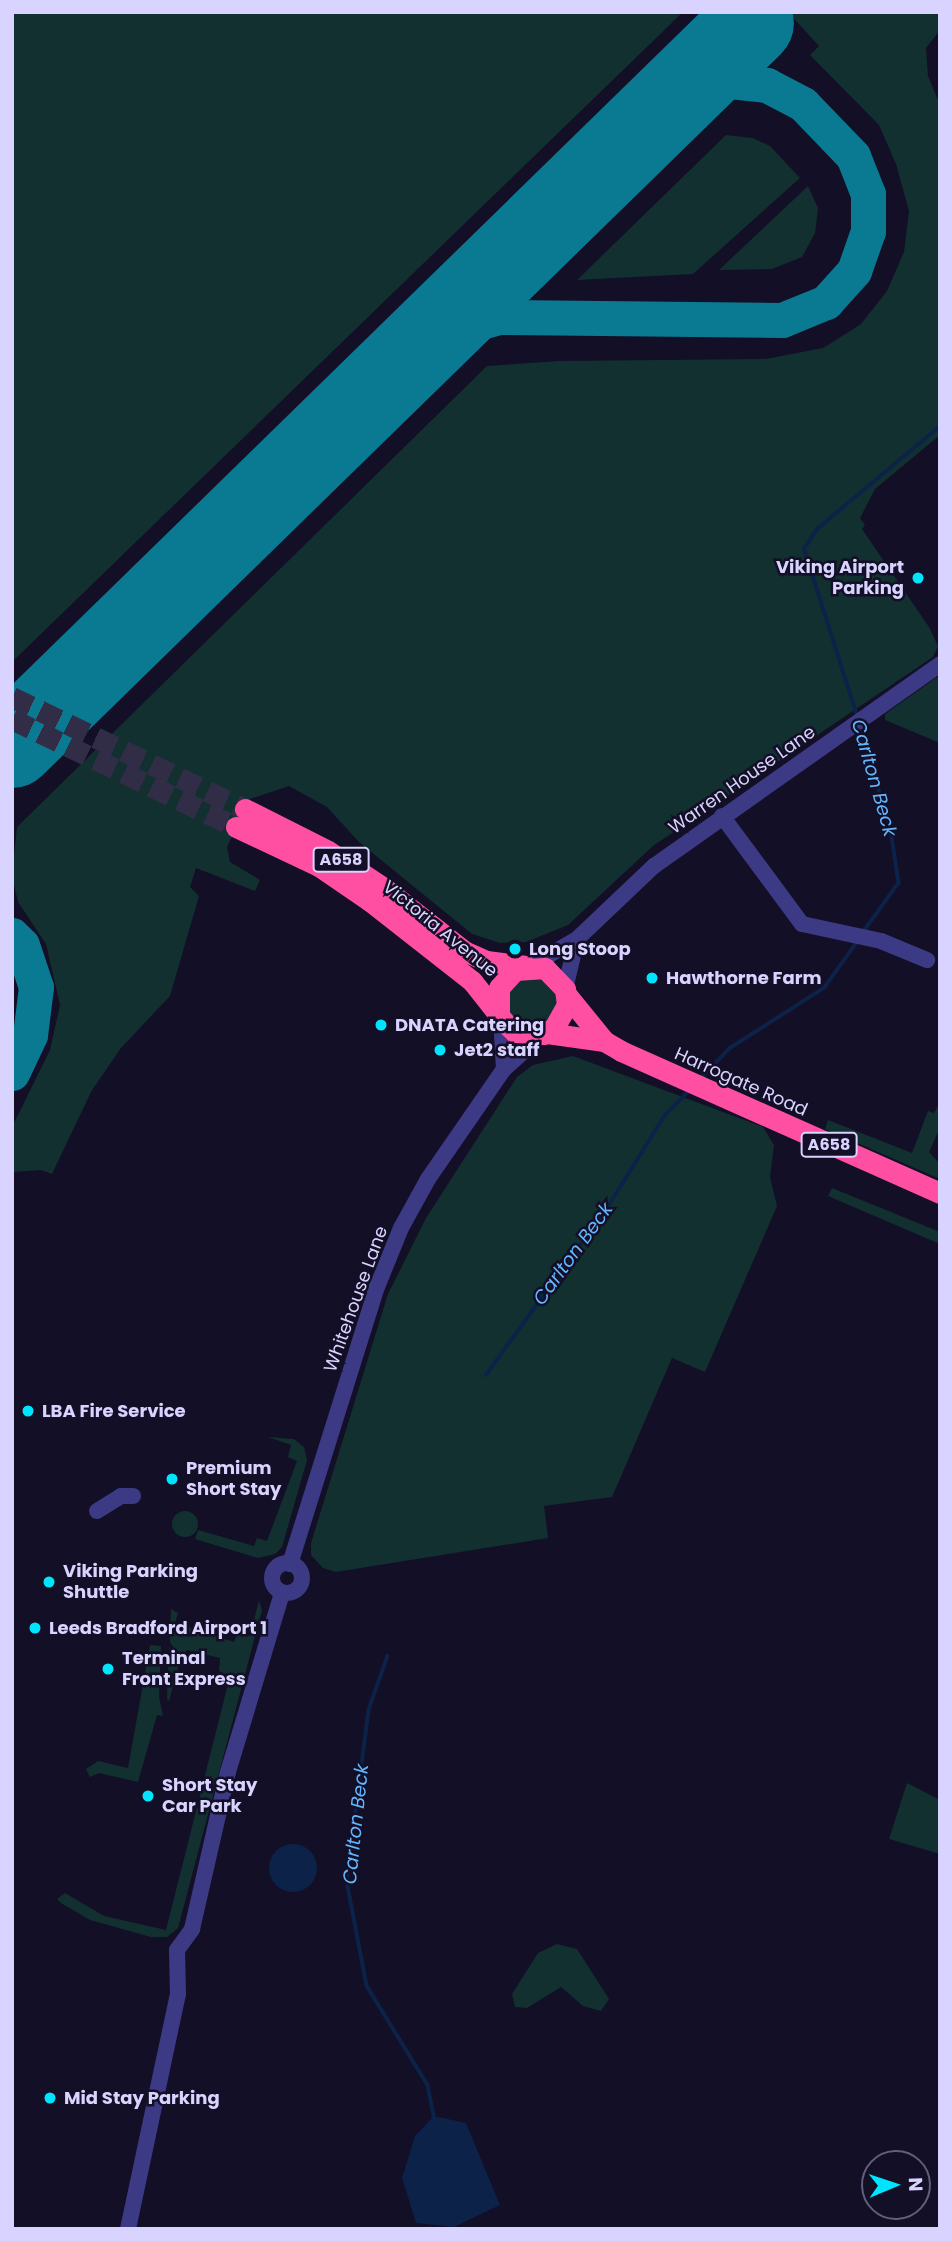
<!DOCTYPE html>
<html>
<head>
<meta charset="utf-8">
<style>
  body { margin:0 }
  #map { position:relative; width:952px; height:2241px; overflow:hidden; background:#130f26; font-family:Poppins,sans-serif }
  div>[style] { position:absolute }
  .green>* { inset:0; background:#12302f }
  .round { border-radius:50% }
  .water>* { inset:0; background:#0c2248 }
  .stream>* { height:3.5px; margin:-1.75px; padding:0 1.75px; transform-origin:1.75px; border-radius:1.75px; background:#0c2248 }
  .taxiway>* { height:35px; margin:-17.5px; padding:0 17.5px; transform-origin:17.5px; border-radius:17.5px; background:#0a7a92 }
  .runway>* { height:86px; margin:-43px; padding:0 43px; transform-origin:43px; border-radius:43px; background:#0a7a92 }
  .highway-tunnel>* { height:21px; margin-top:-10.5px; transform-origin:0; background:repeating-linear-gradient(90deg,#312d47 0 21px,transparent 0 31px) }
  .minor>* { height:16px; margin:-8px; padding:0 8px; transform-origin:8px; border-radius:8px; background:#3d3a85 }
  .minor>.ring { margin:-8px; padding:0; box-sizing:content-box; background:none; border:16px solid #3d3a85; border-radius:50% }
  .highway>* { height:21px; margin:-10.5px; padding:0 10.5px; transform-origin:10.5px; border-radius:10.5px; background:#ff4fa3 }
  .dots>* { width:19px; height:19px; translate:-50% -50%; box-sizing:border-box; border:4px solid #130f26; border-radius:50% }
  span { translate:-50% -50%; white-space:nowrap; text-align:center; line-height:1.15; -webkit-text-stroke:5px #130f26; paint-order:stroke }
  .shield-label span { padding:2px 5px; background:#130f26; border:2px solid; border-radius:5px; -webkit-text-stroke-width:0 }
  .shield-label { font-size:16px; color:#d9d4ff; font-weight:700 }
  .poi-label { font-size:18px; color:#d9d4ff; font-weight:700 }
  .right { translate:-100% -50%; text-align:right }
  .left { translate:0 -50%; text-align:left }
  .street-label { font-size:18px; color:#d9d4ff }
  .water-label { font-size:19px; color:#62b6ff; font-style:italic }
  .frame { position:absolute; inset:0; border:14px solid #d9d4ff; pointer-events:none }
  .north { position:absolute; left:861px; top:2150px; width:70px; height:70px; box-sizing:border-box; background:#130f26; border:2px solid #625e7d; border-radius:50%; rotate:88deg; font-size:19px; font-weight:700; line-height:28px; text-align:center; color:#d9d4ff }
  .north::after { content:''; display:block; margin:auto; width:24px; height:32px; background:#00e5ff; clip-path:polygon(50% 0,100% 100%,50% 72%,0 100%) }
</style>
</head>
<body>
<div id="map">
  <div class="green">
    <div style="clip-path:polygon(12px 12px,683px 12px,12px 662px)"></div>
    <div style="clip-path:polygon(788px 12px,940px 12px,940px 30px,926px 48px,928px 76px,940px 105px,940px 435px,875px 489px,860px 518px,865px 525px,862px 529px,929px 627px,938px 646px,933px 657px,653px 846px,568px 925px,526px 942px,500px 943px,472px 934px,359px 842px,327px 807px,289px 786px,250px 799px,227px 847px,230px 862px,260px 880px,255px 891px,196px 868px,190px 887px,199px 896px,170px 996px,121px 1048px,92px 1090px,52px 1174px,41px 1170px,12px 1172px,12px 1127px,50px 1050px,60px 1005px,46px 944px,18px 902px,12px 876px,17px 827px,487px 366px,559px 361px,766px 359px,823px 348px,861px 324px,887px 291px,904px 252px,909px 211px,896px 164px,879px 125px,810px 55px,819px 46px)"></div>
    <div style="clip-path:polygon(726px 135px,753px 138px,770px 146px,800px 178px,693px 274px,577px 280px)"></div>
    <div style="clip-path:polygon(808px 186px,818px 208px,815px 233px,802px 257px,772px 269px,719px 270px)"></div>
    <div style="clip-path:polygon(940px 675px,940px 743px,885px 720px,885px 714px)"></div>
    <div class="round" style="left:508px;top:976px;width:50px;height:50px"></div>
    <div style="clip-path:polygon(573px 1056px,763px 1127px,774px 1145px,770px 1177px,777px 1206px,705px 1372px,672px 1358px,612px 1497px,544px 1506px,548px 1538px,336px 1572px,323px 1568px,311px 1555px,311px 1543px,388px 1294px,426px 1218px,517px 1077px,533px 1065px)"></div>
    <div style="clip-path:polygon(940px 1102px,940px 1128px,929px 1152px,940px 1164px,940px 1179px,825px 1129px,828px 1120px,912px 1153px,928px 1111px,934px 1113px)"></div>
    <div style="clip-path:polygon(832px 1188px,940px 1232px,940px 1244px,828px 1196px)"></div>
    <div style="clip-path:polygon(268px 1437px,294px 1439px,304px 1447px,307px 1460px,282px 1547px,275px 1554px,258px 1558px,195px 1539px,198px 1530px,254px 1546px,257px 1538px,267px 1541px,297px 1461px,288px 1457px,291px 1445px)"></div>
    <div class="round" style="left:172px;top:1511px;width:26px;height:26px"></div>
    <div style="clip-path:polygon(259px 1600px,262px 1610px,178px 1928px,167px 1937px,151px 1937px,90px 1920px,61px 1903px,57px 1899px,65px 1893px,104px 1916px,166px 1930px,230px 1676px,219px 1671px,220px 1658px,187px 1650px,181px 1660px,170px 1642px,171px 1609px,178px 1613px,175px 1623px,234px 1642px,237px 1633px,250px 1636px)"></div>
    <div style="clip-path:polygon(150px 1645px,161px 1646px,159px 1697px,163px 1716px,157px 1715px,138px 1782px,99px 1773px,90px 1777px,86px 1769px,98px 1761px,128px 1768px)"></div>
    <div style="clip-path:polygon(169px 1646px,179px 1664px,169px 1701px,167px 1699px)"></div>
    <div style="clip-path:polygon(907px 1783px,940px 1800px,940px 1854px,889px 1839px)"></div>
    <div style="clip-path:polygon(557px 1944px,577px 1949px,609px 1999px,601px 2011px,583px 2006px,561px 1987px,527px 2008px,515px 2007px,512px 1994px,538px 1953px)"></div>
  </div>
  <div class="water">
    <div class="round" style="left:269px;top:1844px;width:48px;height:48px"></div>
    <div style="clip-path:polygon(434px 2116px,466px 2123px,500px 2205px,454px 2227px,416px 2223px,402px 2178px,415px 2136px)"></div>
  </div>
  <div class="stream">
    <div style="left:857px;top:716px;width:175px;rotate:-107.6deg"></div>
    <div style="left:804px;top:549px;width:24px;rotate:-57deg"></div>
    <div style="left:817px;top:529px;width:160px;rotate:-39.9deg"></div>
    <div style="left:860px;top:726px;width:109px;rotate:73.4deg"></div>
    <div style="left:891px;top:830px;width:54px;rotate:81.4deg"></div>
    <div style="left:899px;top:883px;width:62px;rotate:125.8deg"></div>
    <div style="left:701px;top:1078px;width:42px;rotate:-46deg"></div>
    <div style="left:730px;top:1048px;width:112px;rotate:-32.6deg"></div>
    <div style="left:824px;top:988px;width:57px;rotate:-54.3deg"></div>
    <div style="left:486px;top:1375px;width:210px;rotate:-54.1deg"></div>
    <div style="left:609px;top:1205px;width:106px;rotate:-58.1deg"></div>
    <div style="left:665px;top:1115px;width:34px;rotate:-45deg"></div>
    <div style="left:388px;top:1656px;width:57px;rotate:109.4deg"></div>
    <div style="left:369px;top:1710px;width:172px;rotate:97.3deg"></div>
    <div style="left:347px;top:1881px;width:107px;rotate:79.2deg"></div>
    <div style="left:367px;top:1986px;width:116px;rotate:58.4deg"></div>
    <div style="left:428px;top:2085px;width:36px;rotate:79deg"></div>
  </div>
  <div class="taxiway">
    <div style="left:400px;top:365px;width:64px;rotate:-33.4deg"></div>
    <div style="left:453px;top:330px;width:48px;rotate:-15.8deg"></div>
    <div style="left:499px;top:317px;width:283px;rotate:0.6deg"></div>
    <div style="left:782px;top:320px;width:48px;rotate:-22.2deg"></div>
    <div style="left:826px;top:302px;width:42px;rotate:-47.9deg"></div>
    <div style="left:854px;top:271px;width:42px;rotate:-70.7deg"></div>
    <div style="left:868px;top:231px;width:37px;rotate:-90deg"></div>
    <div style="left:868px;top:194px;width:41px;rotate:-111.5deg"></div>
    <div style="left:853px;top:156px;width:72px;rotate:-133.9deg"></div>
    <div style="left:803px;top:104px;width:41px;rotate:-152.2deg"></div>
    <div style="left:767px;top:85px;width:38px;rotate:-174deg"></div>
    <div style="left:729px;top:81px;width:40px;rotate:164deg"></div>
    <div style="left:691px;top:92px;width:42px;rotate:146.7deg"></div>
    <div style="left:12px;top:935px;width:14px;rotate:45deg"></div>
    <div style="left:22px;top:945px;width:44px;rotate:71.6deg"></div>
    <div style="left:36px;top:987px;width:48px;rotate:97.1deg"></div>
    <div style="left:30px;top:1035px;width:42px;rotate:115.3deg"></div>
  </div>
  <div class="runway">
    <div style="left:12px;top:745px;width:1033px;rotate:-44.33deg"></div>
  </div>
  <div class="highway-tunnel">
    <div style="left:12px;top:697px;width:259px;rotate:25.7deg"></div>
    <div style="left:12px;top:719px;width:249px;rotate:25.7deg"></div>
  </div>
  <div class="minor">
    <div style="left:722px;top:816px;width:134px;rotate:53.5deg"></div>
    <div style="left:802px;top:924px;width:81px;rotate:12.1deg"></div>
    <div style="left:881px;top:941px;width:50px;rotate:22.4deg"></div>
    <div style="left:530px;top:966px;width:54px;rotate:-29.9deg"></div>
    <div style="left:577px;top:939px;width:106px;rotate:-43.5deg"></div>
    <div style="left:654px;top:866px;width:350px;rotate:-35.2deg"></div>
    <div style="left:565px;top:989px;width:51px;rotate:-76.5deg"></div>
    <div style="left:501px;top:1017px;width:52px;rotate:86.7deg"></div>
    <div style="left:97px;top:1511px;width:28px;rotate:-32deg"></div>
    <div style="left:121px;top:1496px;width:12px"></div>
    <div class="ring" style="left:272px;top:1563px;width:14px;height:14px"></div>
    <div style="left:290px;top:1564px;width:290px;rotate:-72.6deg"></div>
    <div style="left:377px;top:1287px;width:64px;rotate:-67.9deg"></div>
    <div style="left:401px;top:1228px;width:56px;rotate:-61.1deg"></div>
    <div style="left:428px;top:1179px;width:134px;rotate:-55.4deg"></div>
    <div style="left:504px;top:1069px;width:52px;rotate:-41.9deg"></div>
    <div style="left:128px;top:2229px;width:240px;rotate:-78deg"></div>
    <div style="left:178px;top:1994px;width:44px;rotate:-91.3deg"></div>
    <div style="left:177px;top:1950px;width:26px;rotate:-54deg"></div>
    <div style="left:192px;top:1929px;width:161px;rotate:-77.1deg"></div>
    <div style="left:228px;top:1772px;width:187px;rotate:-73.2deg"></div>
  </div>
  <div class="highway">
    <div style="left:245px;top:809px;width:93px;rotate:26.8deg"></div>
    <div style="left:328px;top:851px;width:67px;rotate:33.5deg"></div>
    <div style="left:384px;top:888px;width:102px;rotate:38.2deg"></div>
    <div style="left:464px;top:951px;width:24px;rotate:24deg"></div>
    <div style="left:486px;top:961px;width:40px;rotate:7.1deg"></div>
    <div style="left:236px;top:827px;width:92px;rotate:25.2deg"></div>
    <div style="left:319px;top:866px;width:62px;rotate:34.5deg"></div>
    <div style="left:370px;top:901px;width:130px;rotate:38.1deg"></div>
    <div style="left:472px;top:981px;width:55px;rotate:51.7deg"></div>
    <div style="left:506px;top:1024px;width:12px;rotate:42deg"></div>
    <div style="left:515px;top:1032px;width:28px;rotate:4deg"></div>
    <div style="left:543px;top:1034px;width:13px;rotate:-29deg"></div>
    <div style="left:554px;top:1028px;width:26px;rotate:-61deg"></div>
    <div style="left:567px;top:1005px;width:16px;rotate:-97deg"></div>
    <div style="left:565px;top:989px;width:29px;rotate:-134deg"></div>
    <div style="left:545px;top:968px;width:30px;rotate:176deg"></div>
    <div style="left:515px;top:970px;width:24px;rotate:132deg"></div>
    <div style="left:499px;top:988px;width:25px;rotate:90deg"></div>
    <div style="left:566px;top:994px;width:60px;rotate:51deg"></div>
    <div style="left:604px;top:1041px;width:20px;rotate:30deg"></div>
    <div style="left:621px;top:1051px;width:349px;rotate:24deg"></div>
    <div style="left:547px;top:1033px;width:58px;rotate:8deg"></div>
  </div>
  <div class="dots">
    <div style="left:918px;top:578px;background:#00e5ff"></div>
    <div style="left:515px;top:949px;background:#00e5ff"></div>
    <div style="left:652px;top:978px;background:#00e5ff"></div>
    <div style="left:381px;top:1025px;background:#00e5ff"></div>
    <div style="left:440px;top:1050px;background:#00e5ff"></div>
    <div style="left:28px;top:1411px;background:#00e5ff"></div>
    <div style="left:172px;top:1479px;background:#00e5ff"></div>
    <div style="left:49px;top:1582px;background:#00e5ff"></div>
    <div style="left:35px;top:1628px;background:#00e5ff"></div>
    <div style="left:108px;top:1669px;background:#00e5ff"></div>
    <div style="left:148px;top:1796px;background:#00e5ff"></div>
    <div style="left:50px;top:2098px;background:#00e5ff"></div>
  </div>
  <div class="shield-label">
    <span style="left:341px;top:860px">A658</span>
    <span style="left:829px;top:1145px">A658</span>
  </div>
  <div class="poi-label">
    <span class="right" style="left:904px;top:578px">Viking Airport<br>Parking</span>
    <span class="left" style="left:529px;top:949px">Long Stoop</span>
    <span class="left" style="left:666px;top:978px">Hawthorne Farm</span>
    <span class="left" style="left:395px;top:1025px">DNATA Catering</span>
    <span class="left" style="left:454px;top:1050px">Jet2 staff</span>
    <span class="left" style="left:42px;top:1411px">LBA Fire Service</span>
    <span class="left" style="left:186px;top:1479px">Premium<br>Short Stay</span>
    <span class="left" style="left:63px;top:1582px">Viking Parking<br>Shuttle</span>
    <span class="left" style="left:49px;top:1628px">Leeds Bradford Airport 1</span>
    <span class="left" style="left:122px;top:1669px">Terminal<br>Front Express</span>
    <span class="left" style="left:162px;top:1796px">Short Stay<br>Car Park</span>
    <span class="left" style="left:64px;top:2098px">Mid Stay Parking</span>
  </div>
  <div class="street-label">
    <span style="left:742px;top:780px;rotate:-35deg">Warren House Lane</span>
    <span style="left:440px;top:929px;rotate:39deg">Victoria Avenue</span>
    <span style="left:741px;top:1082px;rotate:24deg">Harrogate Road</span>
    <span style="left:356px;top:1299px;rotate:-70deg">Whitehouse Lane</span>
  </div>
  <div class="water-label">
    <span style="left:874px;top:778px;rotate:74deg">Carlton Beck</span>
    <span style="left:573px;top:1254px;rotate:-54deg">Carlton Beck</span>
    <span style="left:356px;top:1824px;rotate:-84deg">Carlton Beck</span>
  </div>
  <div class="frame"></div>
  <div class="north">N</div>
</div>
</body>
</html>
